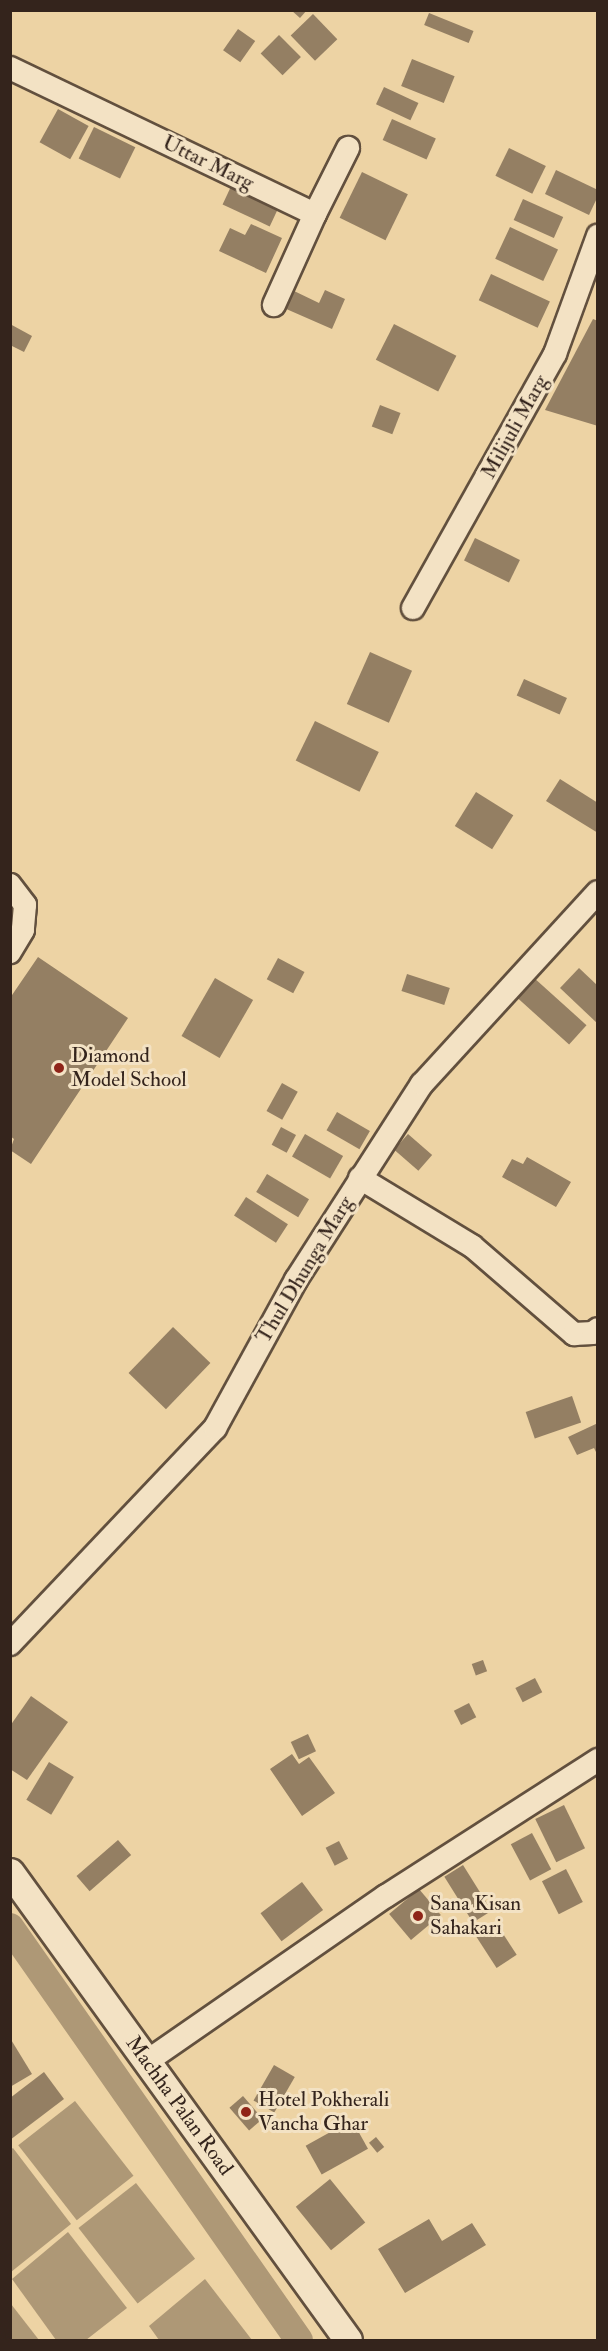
<!DOCTYPE html>
<html>
<head>
<meta charset="utf-8">
<style>
  body { margin:0 }
  #map { position:relative; width:608px; height:2351px; overflow:hidden; background:#edd3a4; font-family:"IM FELL Double Pica",serif }
  div>[style] { position:absolute }
  .water>* { inset:0; background:#ae9876; transform-origin:0 0 }
  .canal>* { height:28px; margin:-14px; padding:0 14px; transform-origin:14px; border-radius:14px; background:#ae9876 }
  .building>* { inset:0; background:#947f63; transform-origin:0 0 }
  .roads { filter:drop-shadow(2px 0 #62503e) drop-shadow(-2px 0 #62503e) drop-shadow(0 2px #62503e) drop-shadow(0 -2px #62503e) }
  .minor>* { height:22px; margin:-11px; padding:0 11px; transform-origin:11px; border-radius:11px; background:#f3e2c4 }
  .tertiary>* { height:27px; margin:-13.5px; padding:0 13.5px; transform-origin:13.5px; border-radius:13.5px; background:#f3e2c4 }
  .dots>* { width:16px; height:16px; translate:-50% -50%; box-sizing:border-box; border:3px solid #f3e2c4; border-radius:50% }
  span { translate:-50% -50%; white-space:nowrap; text-align:center; line-height:1.15; -webkit-text-stroke:6px #f3e2c4; paint-order:stroke }
  .street-label { font-size:21px; color:#34241c }
  .poi-label { font-size:21px; color:#34241c }
  .left { translate:0 -50%; text-align:left }
  .frame { position:absolute; inset:0; border:12px solid #34241c; pointer-events:none }
</style>
</head>
<body>
<div id="map">
  <div class="water">
    <div style="left:75px;top:2101px;width:95px;height:72px;rotate:52deg"></div>
    <div style="clip-path:polygon(13px 2148px,71px 2224px,11px 2272px,10px 2150px)"></div>
    <div style="left:136px;top:2183px;width:96px;height:73px;rotate:52deg"></div>
    <div style="clip-path:polygon(68px 2232px,127px 2308px,86px 2340px,56px 2340px,12px 2279px)"></div>
    <div style="clip-path:polygon(205px 2279px,252px 2340px,159px 2340px,149px 2326px)"></div>
    <div style="clip-path:polygon(10px 2304px,11px 2304px,39px 2340px,11px 2340px)"></div>
  </div>
  <div class="canal">
    <div style="left:10px;top:1927px;width:504px;rotate:55.02deg"></div>
  </div>
  <div class="building">
    <div style="clip-path:polygon(291px 10px,307px 10px,300px 18px)"></div>
    <div style="left:429px;top:13px;width:48px;height:13px;rotate:22deg"></div>
    <div style="left:313px;top:14px;width:35px;height:31px;rotate:46deg"></div>
    <div style="left:238px;top:29px;width:21px;height:26px;rotate:35deg"></div>
    <div style="left:279px;top:35px;width:31px;height:26px;rotate:45deg"></div>
    <div style="left:412px;top:59px;width:46px;height:29px;rotate:22deg"></div>
    <div style="left:384px;top:87px;width:38px;height:19px;rotate:25deg"></div>
    <div style="left:58px;top:109px;width:35px;height:38px;rotate:29deg"></div>
    <div style="left:392px;top:119px;width:48px;height:23px;rotate:24deg"></div>
    <div style="left:94px;top:127px;width:46px;height:35px;rotate:26deg"></div>
    <div style="left:509px;top:148px;width:41px;height:31px;rotate:26deg"></div>
    <div style="clip-path:polygon(556px 170px,598px 190px,598px 196px,589px 215px,545px 194px)"></div>
    <div style="left:362px;top:172px;width:51px;height:51px;rotate:26deg"></div>
    <div style="left:234px;top:180px;width:52px;height:27px;rotate:25deg"></div>
    <div style="left:523px;top:199px;width:44px;height:23px;rotate:24deg"></div>
    <div style="clip-path:polygon(251px 224px,282px 238px,266px 273px,219px 251px,230px 228px,245px 235px)"></div>
    <div style="left:510px;top:227px;width:53px;height:35px;rotate:25deg"></div>
    <div style="left:491px;top:274px;width:65px;height:29px;rotate:25deg"></div>
    <div style="clip-path:polygon(292px 290px,319px 303px,325px 290px,345px 299px,332px 329px,284px 308px)"></div>
    <div style="clip-path:polygon(593px 319px,598px 321px,598px 426px,545px 410px)"></div>
    <div style="clip-path:polygon(10px 324px,32px 336px,24px 352px,10px 345px)"></div>
    <div style="left:394px;top:324px;width:70px;height:40px;rotate:27deg"></div>
    <div style="left:380px;top:405px;width:22px;height:23px;rotate:21deg"></div>
    <div style="left:475px;top:538px;width:50px;height:25px;rotate:26deg"></div>
    <div style="left:370px;top:652px;width:46px;height:57px;rotate:24deg"></div>
    <div style="left:524px;top:679px;width:47px;height:18px;rotate:24deg"></div>
    <div style="left:315px;top:721px;width:71px;height:44px;rotate:26deg"></div>
    <div style="clip-path:polygon(560px 779px,598px 803px,598px 833px,546px 801px)"></div>
    <div style="left:476px;top:792px;width:44px;height:40px;rotate:32deg"></div>
    <div style="clip-path:polygon(38px 957px,128px 1018px,31px 1164px,10px 1150px,14px 1139px,10px 1136px,10px 998px)"></div>
    <div style="left:278px;top:958px;width:30px;height:24px;rotate:28deg"></div>
    <div style="clip-path:polygon(579px 968px,598px 986px,598px 1024px,560px 988px)"></div>
    <div style="left:407px;top:974px;width:45px;height:18px;rotate:18deg"></div>
    <div style="left:533px;top:977px;width:72px;height:26px;rotate:42deg"></div>
    <div style="left:215px;top:978px;width:44px;height:67px;rotate:30deg"></div>
    <div style="left:282px;top:1083px;width:18px;height:32px;rotate:29deg"></div>
    <div style="left:337px;top:1112px;width:38px;height:21px;rotate:30deg"></div>
    <div style="left:281px;top:1127px;width:17px;height:20px;rotate:28deg"></div>
    <div style="left:305px;top:1134px;width:44px;height:26px;rotate:30deg"></div>
    <div style="left:408px;top:1134px;width:32px;height:21px;rotate:41deg"></div>
    <div style="clip-path:polygon(527px 1157px,571px 1182px,556px 1207px,502px 1177px,512px 1159px,523px 1164px)"></div>
    <div style="left:267px;top:1174px;width:49px;height:21px;rotate:31deg"></div>
    <div style="left:246px;top:1197px;width:50px;height:22px;rotate:33deg"></div>
    <div style="left:173px;top:1327px;width:52px;height:64px;rotate:44deg"></div>
    <div style="left:572px;top:1396px;width:28px;height:49px;rotate:71deg"></div>
    <div style="clip-path:polygon(598px 1423px,598px 1456px,594px 1448px,577px 1455px,568px 1437px)"></div>
    <div style="left:483px;top:1660px;width:12px;height:12px;rotate:70deg"></div>
    <div style="left:535px;top:1678px;width:16px;height:22px;rotate:63deg"></div>
    <div style="clip-path:polygon(31px 1696px,68px 1722px,27px 1780px,10px 1769px,10px 1726px)"></div>
    <div style="left:469px;top:1703px;width:16px;height:17px;rotate:63deg"></div>
    <div style="left:308px;top:1734px;width:19px;height:19px;rotate:65deg"></div>
    <div style="clip-path:polygon(292px 1754px,299px 1764px,309px 1757px,335px 1793px,302px 1816px,270px 1769px)"></div>
    <div style="left:49px;top:1762px;width:29px;height:44px;rotate:31deg"></div>
    <div style="left:564px;top:1805px;width:48px;height:32px;rotate:64deg"></div>
    <div style="left:532px;top:1833px;width:41px;height:24px;rotate:62deg"></div>
    <div style="left:118px;top:1840px;width:20px;height:55px;rotate:49deg"></div>
    <div style="left:339px;top:1841px;width:20px;height:15px;rotate:63deg"></div>
    <div style="left:463px;top:1865px;width:54px;height:22px;rotate:58deg"></div>
    <div style="left:566px;top:1869px;width:37px;height:27px;rotate:63deg"></div>
    <div style="left:302px;top:1882px;width:35px;height:52px;rotate:53deg"></div>
    <div style="left:419px;top:1889px;width:34px;height:39px;rotate:50deg"></div>
    <div style="left:496px;top:1923px;width:38px;height:24px;rotate:57deg"></div>
    <div style="clip-path:polygon(10px 2038px,32px 2074px,10px 2087px)"></div>
    <div style="left:274px;top:2065px;width:24px;height:41px;rotate:30deg"></div>
    <div style="clip-path:polygon(44px 2072px,64px 2099px,10px 2140px,10px 2098px)"></div>
    <div style="left:243px;top:2096px;width:30px;height:18px;rotate:49deg"></div>
    <div style="left:352px;top:2120px;width:33px;height:53px;rotate:61deg"></div>
    <div style="left:376px;top:2137px;width:13px;height:9px;rotate:51deg"></div>
    <div style="left:330px;top:2179px;width:56px;height:44px;rotate:51deg"></div>
    <div style="clip-path:polygon(429px 2219px,442px 2241px,472px 2223px,486px 2245px,405px 2293px,378px 2249px)"></div>
  </div>
  <div class="roads">
    <div class="minor">
      <div style="left:10px;top:68px;width:338px;rotate:25.6deg"></div>
      <div style="left:315px;top:214px;width:100px;rotate:114.3deg"></div>
      <div style="left:315px;top:214px;width:74px;rotate:-63.4deg"></div>
      <div style="left:413px;top:608px;width:291px;rotate:-60.8deg"></div>
      <div style="left:555px;top:354px;width:126px;rotate:-70deg"></div>
      <div style="left:10px;top:885px;width:25px;rotate:53deg"></div>
      <div style="left:25px;top:905px;width:25px;rotate:95deg"></div>
      <div style="left:23px;top:930px;width:26px;rotate:121deg"></div>
      <div style="left:360px;top:1178px;width:131px;rotate:31.3deg"></div>
      <div style="left:472px;top:1246px;width:135px;rotate:40.8deg"></div>
      <div style="left:574px;top:1334px;width:19px;rotate:-3deg"></div>
      <div style="left:593px;top:1333px;width:6px;rotate:-39deg"></div>
      <div style="left:10px;top:1644px;width:298px;rotate:-46.5deg"></div>
      <div style="left:215px;top:1428px;width:169px;rotate:-61.3deg"></div>
      <div style="left:296px;top:1280px;width:233px;rotate:-57.3deg"></div>
      <div style="left:422px;top:1084px;width:260px;rotate:-47.5deg"></div>
      <div style="left:146px;top:2062px;width:292px;rotate:-34.7deg"></div>
      <div style="left:386px;top:1896px;width:252px;rotate:-32.7deg"></div>
    </div>
    <div class="tertiary">
      <div style="left:10px;top:1872px;width:577px;rotate:54.16deg"></div>
    </div>
  </div>
  <div class="dots">
    <div style="left:59px;top:1068px;background:#8f2418"></div>
    <div style="left:418px;top:1916px;background:#8f2418"></div>
    <div style="left:246px;top:2112px;background:#8f2418"></div>
  </div>
  <div class="street-label">
    <span style="left:208px;top:163px;rotate:26deg">Uttar Marg</span>
    <span style="left:515px;top:427px;rotate:-61deg">Milijuli Marg</span>
    <span style="left:305px;top:1270px;rotate:-59deg">Thul Dhunga Marg</span>
    <span style="left:179px;top:2106px;rotate:54deg">Machha Palan Road</span>
  </div>
  <div class="poi-label">
    <span class="left" style="left:71px;top:1068px">Diamond<br>Model School</span>
    <span class="left" style="left:430px;top:1916px">Sana Kisan<br>Sahakari</span>
    <span class="left" style="left:258px;top:2112px">Hotel Pokherali<br>Vancha Ghar</span>
  </div>
  <div class="frame"></div>
</div>
</body>
</html>
